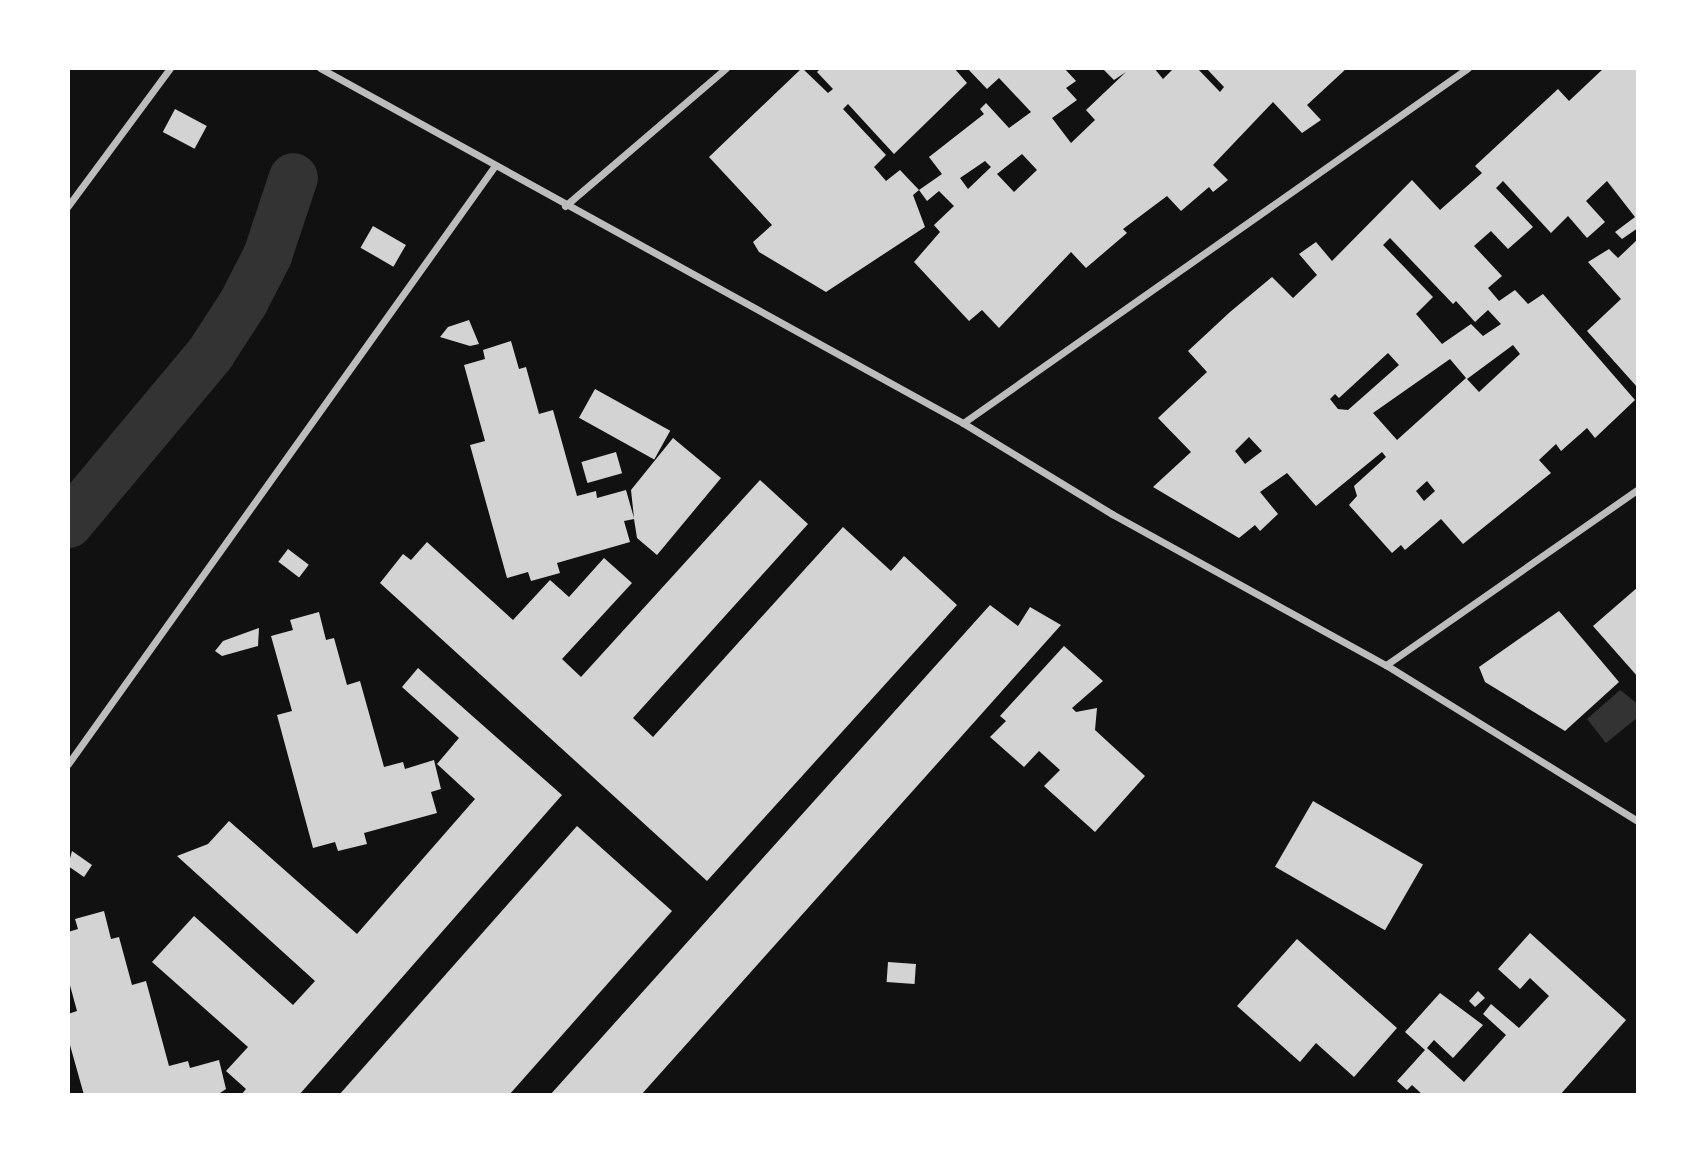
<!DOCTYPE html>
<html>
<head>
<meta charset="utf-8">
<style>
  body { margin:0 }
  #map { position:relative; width:1706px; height:1163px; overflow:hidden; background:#111; font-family:"Alegreya Sans",sans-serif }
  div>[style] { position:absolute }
  .water>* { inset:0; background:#333 }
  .canal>* { height:49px; margin:-24.5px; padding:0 24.5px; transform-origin:24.5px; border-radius:24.5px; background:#333 }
  .building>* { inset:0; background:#d3d3d3; transform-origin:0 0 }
  .minor>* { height:7px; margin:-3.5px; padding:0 3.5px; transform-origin:3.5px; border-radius:3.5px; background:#bcbcbc }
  span { translate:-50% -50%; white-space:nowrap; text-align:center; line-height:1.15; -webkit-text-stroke:6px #fff; paint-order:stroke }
  .frame { position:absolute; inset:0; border:70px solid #fff; pointer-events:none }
</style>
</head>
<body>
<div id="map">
  <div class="water">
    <div style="clip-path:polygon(1620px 690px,1638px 704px,1638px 717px,1606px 743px,1587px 719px)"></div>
  </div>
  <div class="canal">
    <div style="left:68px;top:523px;width:222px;rotate:-50.1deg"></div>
    <div style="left:210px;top:353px;width:61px;rotate:-57.1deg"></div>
    <div style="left:243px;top:302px;width:53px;rotate:-62.9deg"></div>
    <div style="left:267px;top:255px;width:82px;rotate:-71.6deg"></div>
  </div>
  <div class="building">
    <div style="clip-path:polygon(802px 68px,828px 93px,833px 89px,817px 72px,821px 68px,954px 68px,967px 83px,894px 154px,848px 104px,843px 109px,886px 155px,874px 167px,886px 181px,900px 170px,919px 190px,913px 195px,925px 227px,826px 292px,759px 252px,753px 242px,772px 225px,709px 157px)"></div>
    <div style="clip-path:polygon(evenodd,967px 68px,1064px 68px,1076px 81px,1066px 88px,1077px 100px,1052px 118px,1071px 143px,1095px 120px,1086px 110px,1126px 72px,1114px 80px,1102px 68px,1154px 68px,1163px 79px,1174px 68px,1197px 68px,1220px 92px,1224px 87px,1206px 68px,1347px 68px,1307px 105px,1321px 120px,1302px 133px,1273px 102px,1213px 165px,1228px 180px,1213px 192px,1209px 187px,1181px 211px,1167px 196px,1123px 229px,1127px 233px,1086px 268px,1071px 252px,999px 328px,982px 310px,969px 321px,914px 262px,940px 232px,934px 225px,954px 206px,939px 191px,927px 201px,919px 190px,942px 174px,929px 157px,984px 114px,980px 109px,986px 103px,1009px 128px,1031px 112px,999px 78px,987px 89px,967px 68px,1022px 154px,1037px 170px,1014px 192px,997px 174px,1022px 154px,967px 68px,985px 161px,991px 167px,968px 189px,960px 178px,985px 161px)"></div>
    <div style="clip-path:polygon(evenodd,1604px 68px,1638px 68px,1638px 228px,1622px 239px,1615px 232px,1635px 217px,1607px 181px,1586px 201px,1605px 222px,1587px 238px,1568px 216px,1551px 233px,1503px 181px,1496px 188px,1533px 227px,1508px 249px,1491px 231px,1474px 246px,1502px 276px,1488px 288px,1499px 301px,1515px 290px,1528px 304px,1543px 294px,1635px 400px,1595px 438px,1587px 428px,1561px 451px,1556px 444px,1539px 460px,1551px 473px,1463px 544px,1441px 519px,1405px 550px,1401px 545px,1392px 553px,1349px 505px,1357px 496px,1354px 486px,1386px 457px,1382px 452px,1316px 506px,1287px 473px,1260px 492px,1278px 514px,1260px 531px,1255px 525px,1239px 538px,1153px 487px,1191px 452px,1158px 418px,1207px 372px,1188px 351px,1230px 312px,1272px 277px,1293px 298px,1317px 275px,1299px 254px,1316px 242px,1332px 261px,1412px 180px,1440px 210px,1482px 173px,1475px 166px,1558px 89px,1569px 101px,1604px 68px,1390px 238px,1453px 304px,1456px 301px,1475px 322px,1488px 310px,1501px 324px,1483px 336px,1471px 324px,1442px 344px,1416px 314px,1433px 297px,1383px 245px,1390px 238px,1604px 68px,1513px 345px,1520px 354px,1479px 392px,1467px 379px,1513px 345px,1604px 68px,1388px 353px,1399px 365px,1348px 410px,1338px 409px,1330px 399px,1335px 394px,1339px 398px,1388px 353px,1604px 68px,1450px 359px,1466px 378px,1397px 440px,1373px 413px,1450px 359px,1604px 68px,1249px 437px,1262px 451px,1245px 464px,1235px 451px,1249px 437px,1604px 68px,1427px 481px,1435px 491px,1424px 501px,1416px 491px,1427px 481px)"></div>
    <div style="left:175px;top:109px;width:36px;height:26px;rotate:28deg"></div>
    <div style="left:373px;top:226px;width:38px;height:25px;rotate:30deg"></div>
    <div style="clip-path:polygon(1638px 239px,1638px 388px,1587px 331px,1621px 299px,1588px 262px,1609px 249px,1618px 258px)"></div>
    <div style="clip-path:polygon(469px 320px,479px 344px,470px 346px,440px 337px,448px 327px)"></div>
    <div style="clip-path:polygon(511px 341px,519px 369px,526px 367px,539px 414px,553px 410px,577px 496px,596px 491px,597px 498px,626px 490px,634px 518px,631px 490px,673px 438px,721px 478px,657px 555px,637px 538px,634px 519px,624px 521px,630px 542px,557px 563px,560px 573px,531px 581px,528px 572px,507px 578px,470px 445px,485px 441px,464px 365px,485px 359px,483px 350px)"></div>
    <div style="left:595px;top:389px;width:86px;height:33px;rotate:29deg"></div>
    <div style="left:616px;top:452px;width:22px;height:36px;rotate:74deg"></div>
    <div style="clip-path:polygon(760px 480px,808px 524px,633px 718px,653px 737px,843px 527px,891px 571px,904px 556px,957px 605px,707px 881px,380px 583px,403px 554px,411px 560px,427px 542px,513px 620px,550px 580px,569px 597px,604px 558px,632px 583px,562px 659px,581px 677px)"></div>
    <div style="left:288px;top:549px;width:26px;height:16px;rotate:37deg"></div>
    <div style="clip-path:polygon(1638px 587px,1638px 677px,1593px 626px)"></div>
    <div style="clip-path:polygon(990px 605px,1018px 626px,1030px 607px,1061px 625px,641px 1095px,550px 1095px)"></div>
    <div style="clip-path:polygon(1559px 611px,1619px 682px,1565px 731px,1485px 682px,1479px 667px)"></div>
    <div style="clip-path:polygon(319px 612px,326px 640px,334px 638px,347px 685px,360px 681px,384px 767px,403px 762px,405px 769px,434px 760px,441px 789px,431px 792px,437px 813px,364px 833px,367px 844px,338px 851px,335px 842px,313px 848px,277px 715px,292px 711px,271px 636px,293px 630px,290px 620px)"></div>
    <div style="clip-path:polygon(259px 628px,258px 646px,222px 656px,215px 651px,223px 641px)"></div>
    <div style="clip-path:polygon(1064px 646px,1103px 681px,1072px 708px,1076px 712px,1097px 708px,1095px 730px,1145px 776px,1095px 832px,1044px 786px,1060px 770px,1039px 751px,1024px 767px,990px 737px,1006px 721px,1000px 716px)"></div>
    <div style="clip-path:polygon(418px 668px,562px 795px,299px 1095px,241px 1095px,246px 1089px,226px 1071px,248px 1047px,152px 962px,194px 916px,293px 1005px,315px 981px,177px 856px,208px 844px,229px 821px,357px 934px,475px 799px,437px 764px,459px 738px,402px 687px)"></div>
    <div style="left:1313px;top:801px;width:127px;height:76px;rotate:30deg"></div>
    <div style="clip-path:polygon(577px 826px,672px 911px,509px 1095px,339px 1095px)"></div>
    <div style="clip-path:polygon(72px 851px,92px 865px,84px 877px,68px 866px)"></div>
    <div style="clip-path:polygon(104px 911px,111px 939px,119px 937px,132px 985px,146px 981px,169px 1066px,188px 1061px,190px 1068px,219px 1060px,226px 1089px,217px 1095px,84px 1095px,68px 1038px,68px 1014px,77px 1011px,68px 978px,68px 932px,78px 929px,75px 919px)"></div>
    <div style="clip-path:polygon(1530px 933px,1626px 1020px,1560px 1095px,1423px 1095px,1412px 1085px,1407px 1090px,1397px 1081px,1425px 1050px,1405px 1032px,1440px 993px,1483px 1025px,1453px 1058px,1434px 1040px,1427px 1048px,1464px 1082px,1506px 1035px,1483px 1014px,1491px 1004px,1519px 1028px,1549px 996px,1530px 978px,1520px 989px,1498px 969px)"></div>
    <div style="clip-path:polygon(1297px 939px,1397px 1028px,1354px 1077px,1316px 1043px,1300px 1062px,1237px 1006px)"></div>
    <div style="left:888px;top:962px;width:28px;height:20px;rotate:4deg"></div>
    <div style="clip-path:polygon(1478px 991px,1485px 998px,1475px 1007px,1469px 1001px)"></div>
  </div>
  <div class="minor">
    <div style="left:320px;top:68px;width:734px;rotate:28.9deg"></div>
    <div style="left:963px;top:423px;width:175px;rotate:31.4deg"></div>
    <div style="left:1112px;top:514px;width:313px;rotate:28.9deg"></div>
    <div style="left:1386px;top:665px;width:296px;rotate:31.8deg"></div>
    <div style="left:68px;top:206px;width:172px;rotate:-53.5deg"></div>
    <div style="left:565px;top:206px;width:212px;rotate:-40.6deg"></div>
    <div style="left:963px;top:423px;width:617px;rotate:-35.11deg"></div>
    <div style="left:1386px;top:665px;width:307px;rotate:-34.9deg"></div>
    <div style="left:68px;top:764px;width:733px;rotate:-54.49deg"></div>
  </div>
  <div class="frame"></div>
</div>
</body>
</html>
